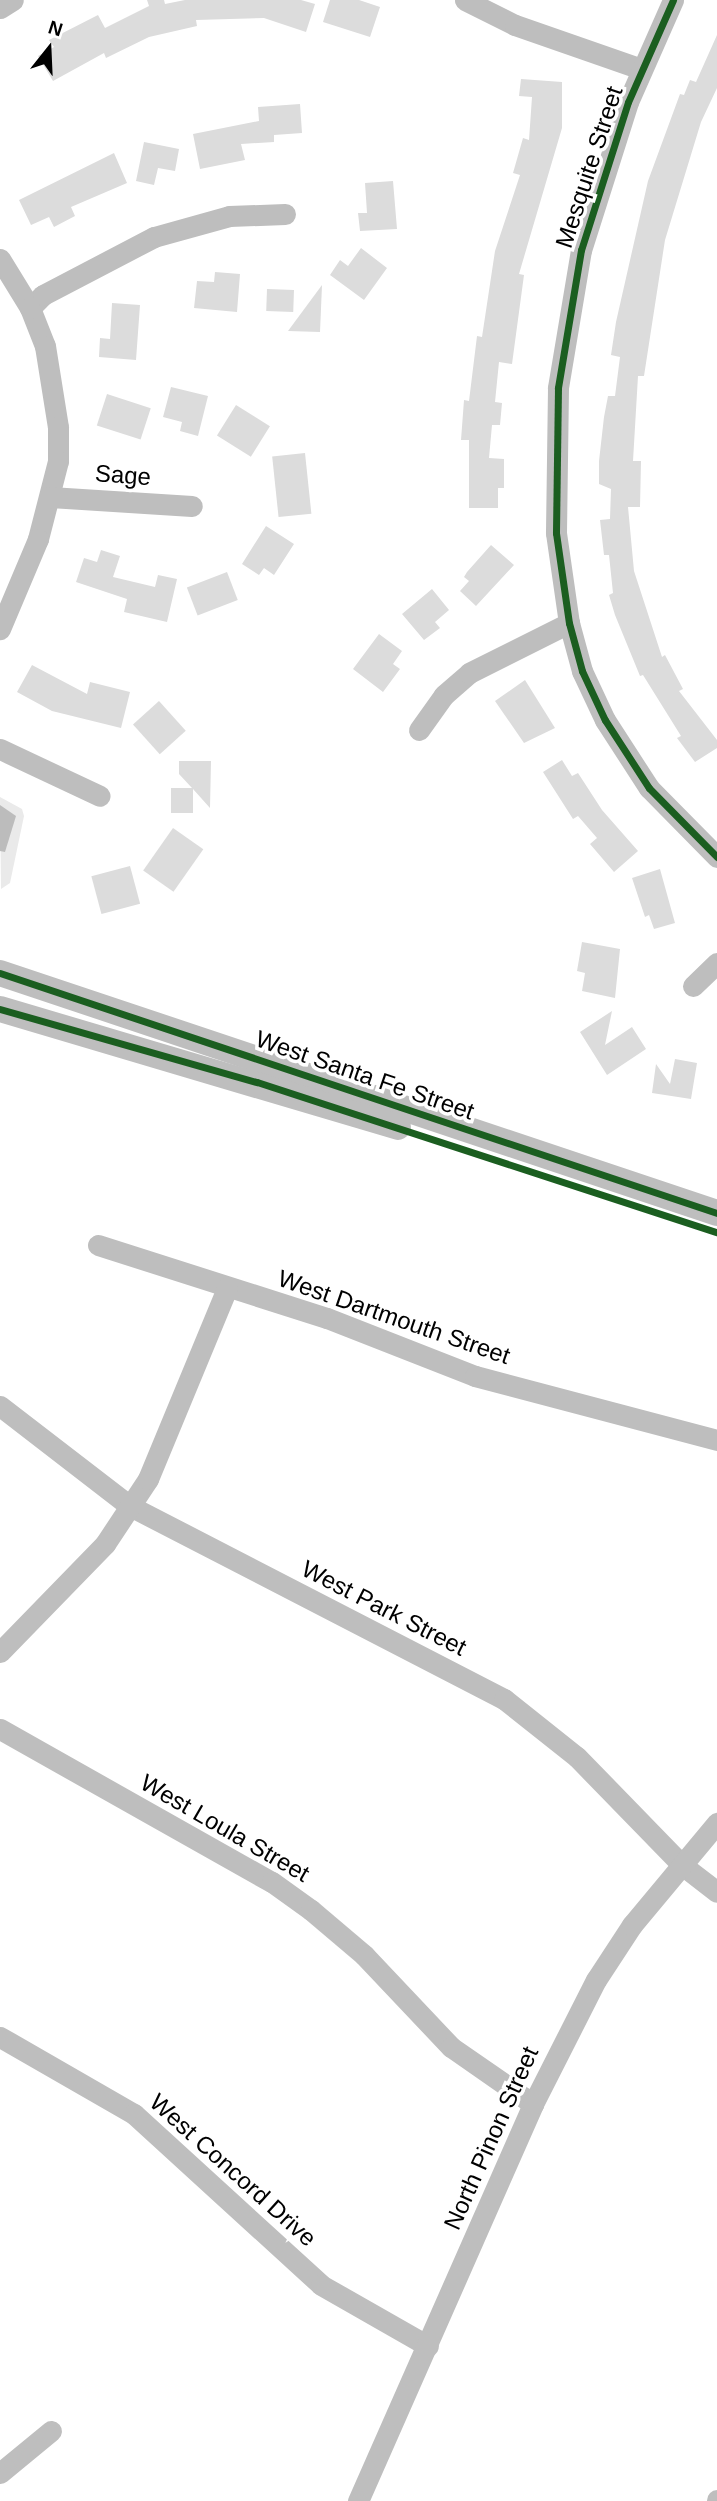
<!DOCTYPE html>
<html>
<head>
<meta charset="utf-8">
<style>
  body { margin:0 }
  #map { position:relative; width:717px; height:2501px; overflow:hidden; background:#fff; font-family:Helvetica,sans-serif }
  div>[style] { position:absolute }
  .green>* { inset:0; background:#eaeaea }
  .water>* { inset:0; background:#bcbcbc }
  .building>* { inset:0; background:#dcdcdc; transform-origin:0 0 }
  .minor>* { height:21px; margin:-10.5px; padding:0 10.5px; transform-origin:10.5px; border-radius:10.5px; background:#bebebe }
  .tertiary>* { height:26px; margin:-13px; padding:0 13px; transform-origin:13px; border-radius:13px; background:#bebebe }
  .cycleway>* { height:7px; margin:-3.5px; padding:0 3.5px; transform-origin:3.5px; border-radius:3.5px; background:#1b5e20 }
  span { translate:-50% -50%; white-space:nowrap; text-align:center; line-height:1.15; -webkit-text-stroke:7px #fff; paint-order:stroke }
  .street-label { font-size:24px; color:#000 }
  .north { position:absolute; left:14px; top:14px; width:70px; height:70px; -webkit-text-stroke:5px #fff; paint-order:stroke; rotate:18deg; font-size:19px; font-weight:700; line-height:28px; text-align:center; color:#000 }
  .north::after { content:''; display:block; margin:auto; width:24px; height:32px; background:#000; clip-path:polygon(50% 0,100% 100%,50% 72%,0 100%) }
</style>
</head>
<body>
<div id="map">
  <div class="green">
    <div style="clip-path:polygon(0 797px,22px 809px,24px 816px,10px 883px,1px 889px)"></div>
  </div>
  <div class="water">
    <div style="clip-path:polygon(0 805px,16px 816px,5px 852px,0 851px)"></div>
  </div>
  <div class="building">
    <div style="clip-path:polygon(147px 0,164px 0,165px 4px,185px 0,301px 0,315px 4px,306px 32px,264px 18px,196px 20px,197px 26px,149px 37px,106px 58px,104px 53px,53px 81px,38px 56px,54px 47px,49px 40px,98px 15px,105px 28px,149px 6px)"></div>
    <div style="clip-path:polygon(330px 0,359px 0,380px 7px,370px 37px,323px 22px)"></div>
    <div style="clip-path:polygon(717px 35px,717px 88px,701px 122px,665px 240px,644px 376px,638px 376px,633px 461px,641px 461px,640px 507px,628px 507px,634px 571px,662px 657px,665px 655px,683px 689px,679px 691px,717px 740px,717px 748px,695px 762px,677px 738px,681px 736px,643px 675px,640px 676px,615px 615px,609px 595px,613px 593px,609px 555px,604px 555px,600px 520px,610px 519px,611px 489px,599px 484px,599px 461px,604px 417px,608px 396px,615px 396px,620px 357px,611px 355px,616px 322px,648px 181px,680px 94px,684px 95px,690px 80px,696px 82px)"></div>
    <div style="clip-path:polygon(521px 79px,562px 82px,562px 128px,519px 274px,524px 275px,512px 364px,499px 362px,495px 402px,502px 403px,500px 425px,492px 425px,489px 458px,504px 459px,504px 488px,498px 488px,498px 508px,469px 508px,469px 440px,461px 440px,464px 400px,469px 401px,477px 336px,482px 337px,495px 251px,520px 175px,513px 173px,523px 138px,529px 140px,532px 97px,519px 96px)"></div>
    <div style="clip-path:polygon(300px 104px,302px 133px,274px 135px,274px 142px,241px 144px,245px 160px,200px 169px,193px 134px,259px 121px,258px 107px)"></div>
    <div style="clip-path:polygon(144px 142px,179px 149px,175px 171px,158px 168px,154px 185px,136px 181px)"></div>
    <div style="clip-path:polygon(114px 153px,127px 183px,71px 207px,75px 216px,54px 227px,49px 217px,31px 225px,19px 200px)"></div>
    <div style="clip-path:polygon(393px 181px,397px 229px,360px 231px,358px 213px,367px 213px,365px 183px)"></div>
    <div style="clip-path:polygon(361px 248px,387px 268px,364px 300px,330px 275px,340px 260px,348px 266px)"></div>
    <div style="clip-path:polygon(215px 272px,240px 274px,237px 312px,194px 308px,197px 281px,214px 282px)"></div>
    <div style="clip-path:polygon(322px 285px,320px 332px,288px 331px)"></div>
    <div style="left:267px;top:289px;width:27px;height:22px;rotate:2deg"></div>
    <div style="clip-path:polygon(112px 303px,140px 305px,136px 360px,99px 357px,100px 338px,110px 339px)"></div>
    <div style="clip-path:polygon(171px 387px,208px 396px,198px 436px,180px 431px,182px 422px,163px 417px)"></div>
    <div style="left:107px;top:394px;width:46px;height:33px;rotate:18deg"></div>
    <div style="left:236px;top:405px;width:40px;height:36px;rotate:32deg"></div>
    <div style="left:305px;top:453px;width:61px;height:33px;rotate:84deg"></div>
    <div style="clip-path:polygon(266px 526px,294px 544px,274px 575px,264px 568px,259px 575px,242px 564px)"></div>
    <div style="clip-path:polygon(491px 545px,514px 565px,476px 606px,460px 591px,469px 581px,464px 577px,467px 572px)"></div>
    <div style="clip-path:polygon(101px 550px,120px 556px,113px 577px,155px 587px,158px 575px,177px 579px,167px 622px,124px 612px,127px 599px,76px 582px,84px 558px,97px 562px)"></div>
    <div style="left:227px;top:572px;width:30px;height:43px;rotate:69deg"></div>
    <div style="clip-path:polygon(432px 589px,449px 610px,435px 622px,440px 628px,424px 640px,402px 614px)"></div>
    <div style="clip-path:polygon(379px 634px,402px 651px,393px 664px,400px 669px,383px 692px,353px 669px)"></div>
    <div style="clip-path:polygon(32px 665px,87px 694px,90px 682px,130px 692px,121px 728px,52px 711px,17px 692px)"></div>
    <div style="clip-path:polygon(525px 680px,555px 728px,524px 743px,495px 701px)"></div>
    <div style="left:159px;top:701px;width:40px;height:35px;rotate:48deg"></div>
    <div style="clip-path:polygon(562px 760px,572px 776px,578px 773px,602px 810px,638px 851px,614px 872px,590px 844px,597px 838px,578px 816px,573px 819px,543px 772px)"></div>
    <div style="clip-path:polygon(179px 761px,211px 761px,210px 808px,193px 789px,193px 813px,171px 813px,171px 788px,192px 788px,179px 774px)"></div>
    <div style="left:173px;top:828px;width:37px;height:52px;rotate:35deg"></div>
    <div style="left:130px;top:866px;width:39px;height:40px;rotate:75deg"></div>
    <div style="clip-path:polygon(660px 869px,675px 923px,654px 929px,649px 915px,645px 917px,632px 878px)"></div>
    <div style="clip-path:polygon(582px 942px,620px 949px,615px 998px,582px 991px,585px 973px,577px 971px)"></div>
    <div style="clip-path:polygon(612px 1011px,605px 1045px,632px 1027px,646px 1049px,607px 1075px,580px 1032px)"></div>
    <div style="clip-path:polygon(675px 1059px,697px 1063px,691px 1099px,652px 1093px,656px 1064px,670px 1084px)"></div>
  </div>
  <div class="minor">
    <div style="left:465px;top:0;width:56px;rotate:26.6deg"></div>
    <div style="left:515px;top:25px;width:133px;rotate:19.2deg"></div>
    <div style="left:673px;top:0;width:111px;rotate:113.8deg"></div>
    <div style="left:628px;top:102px;width:155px;rotate:107.6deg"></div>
    <div style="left:581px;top:250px;width:140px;rotate:99.5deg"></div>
    <div style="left:558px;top:388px;width:145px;rotate:90.8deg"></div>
    <div style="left:556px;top:533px;width:91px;rotate:81.8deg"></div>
    <div style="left:569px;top:623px;width:50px;rotate:74.8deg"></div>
    <div style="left:582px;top:671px;width:54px;rotate:64.9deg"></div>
    <div style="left:605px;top:720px;width:81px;rotate:57.1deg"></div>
    <div style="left:649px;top:788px;width:97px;rotate:45.4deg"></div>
    <div style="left:0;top:8px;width:15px;rotate:-32deg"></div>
    <div style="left:0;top:259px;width:57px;rotate:58.5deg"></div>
    <div style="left:30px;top:308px;width:41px;rotate:68.5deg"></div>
    <div style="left:45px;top:346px;width:82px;rotate:80.9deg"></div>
    <div style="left:58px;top:427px;width:34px;rotate:90deg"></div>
    <div style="left:58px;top:461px;width:81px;rotate:104.4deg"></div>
    <div style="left:38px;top:539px;width:98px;rotate:112.9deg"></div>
    <div style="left:30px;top:308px;width:18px;rotate:-45deg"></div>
    <div style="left:43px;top:295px;width:125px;rotate:-27.6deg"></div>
    <div style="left:154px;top:237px;width:78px;rotate:-15.6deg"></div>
    <div style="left:229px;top:216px;width:56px;rotate:-2deg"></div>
    <div style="left:50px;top:497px;width:142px;rotate:3.6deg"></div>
    <div style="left:419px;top:730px;width:43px;rotate:-54.5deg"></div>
    <div style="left:444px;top:695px;width:33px;rotate:-41deg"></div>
    <div style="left:469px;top:673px;width:112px;rotate:-26.6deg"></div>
    <div style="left:0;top:749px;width:110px;rotate:25.2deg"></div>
    <div style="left:693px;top:986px;width:33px;rotate:-44deg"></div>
    <div style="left:98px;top:1245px;width:240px;rotate:17.7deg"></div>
    <div style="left:327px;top:1318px;width:159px;rotate:21.4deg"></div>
    <div style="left:475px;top:1376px;width:250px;rotate:14.8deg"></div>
    <div style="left:0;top:1406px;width:164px;rotate:37.6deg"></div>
    <div style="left:130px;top:1506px;width:421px;rotate:27.3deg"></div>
    <div style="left:504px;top:1699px;width:93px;rotate:38.5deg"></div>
    <div style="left:577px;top:1757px;width:151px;rotate:45.8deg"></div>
    <div style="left:682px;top:1865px;width:44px;rotate:37.6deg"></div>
    <div style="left:0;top:1652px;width:151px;rotate:-45.8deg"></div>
    <div style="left:105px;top:1544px;width:78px;rotate:-56.5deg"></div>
    <div style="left:148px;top:1479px;width:207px;rotate:-67.5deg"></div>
    <div style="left:0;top:1729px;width:312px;rotate:29.4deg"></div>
    <div style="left:272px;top:1882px;width:48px;rotate:35.7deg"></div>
    <div style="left:311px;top:1910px;width:70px;rotate:40.3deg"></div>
    <div style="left:364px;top:1955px;width:127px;rotate:46.6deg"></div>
    <div style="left:451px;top:2047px;width:100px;rotate:34.8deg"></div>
    <div style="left:0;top:2037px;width:155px;rotate:29.9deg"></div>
    <div style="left:134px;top:2114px;width:253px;rotate:42.4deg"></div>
    <div style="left:321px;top:2285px;width:123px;rotate:29.7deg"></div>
    <div style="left:0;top:2473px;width:66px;rotate:-39.5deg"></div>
    <div style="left:358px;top:2501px;width:434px;rotate:-66.2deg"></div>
    <div style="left:533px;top:2104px;width:139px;rotate:-63.1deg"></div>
    <div style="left:596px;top:1980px;width:66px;rotate:-56.8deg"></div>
    <div style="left:632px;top:1925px;width:133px;rotate:-50.2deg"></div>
    <div style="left:717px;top:2501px;width:1px;rotate:-90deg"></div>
  </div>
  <div class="tertiary">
    <div style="left:0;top:973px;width:756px;rotate:18.51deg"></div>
    <div style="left:0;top:1009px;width:415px;rotate:16.5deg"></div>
  </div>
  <div class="cycleway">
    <div style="left:673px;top:0;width:111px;rotate:113.8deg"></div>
    <div style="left:628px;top:102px;width:155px;rotate:107.6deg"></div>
    <div style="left:581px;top:250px;width:140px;rotate:99.5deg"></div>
    <div style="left:558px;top:388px;width:145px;rotate:90.8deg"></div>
    <div style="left:556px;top:533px;width:91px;rotate:81.8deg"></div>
    <div style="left:569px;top:623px;width:50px;rotate:74.8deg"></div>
    <div style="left:582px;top:671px;width:54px;rotate:64.9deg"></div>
    <div style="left:605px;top:720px;width:81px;rotate:57.1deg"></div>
    <div style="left:649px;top:788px;width:97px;rotate:45.4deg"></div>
    <div style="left:0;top:973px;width:756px;rotate:18.51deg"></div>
    <div style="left:0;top:1009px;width:267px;rotate:15.9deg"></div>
    <div style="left:257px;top:1082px;width:484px;rotate:18.1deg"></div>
  </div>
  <div class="street-label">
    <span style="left:589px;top:167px;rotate:-72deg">Mesquite Street</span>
    <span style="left:123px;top:475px;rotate:4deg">Sage</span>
    <span style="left:365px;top:1075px;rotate:19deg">West Santa Fe Street</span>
    <span style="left:394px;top:1317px;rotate:19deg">West Dartmouth Street</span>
    <span style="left:384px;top:1608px;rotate:27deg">West Park Street</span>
    <span style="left:225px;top:1828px;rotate:30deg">West Loula Street</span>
    <span style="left:491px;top:2138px;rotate:-66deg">North Pinon Street</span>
    <span style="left:233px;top:2170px;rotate:42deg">West Concord Drive</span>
  </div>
  <div class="north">N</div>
</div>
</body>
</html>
